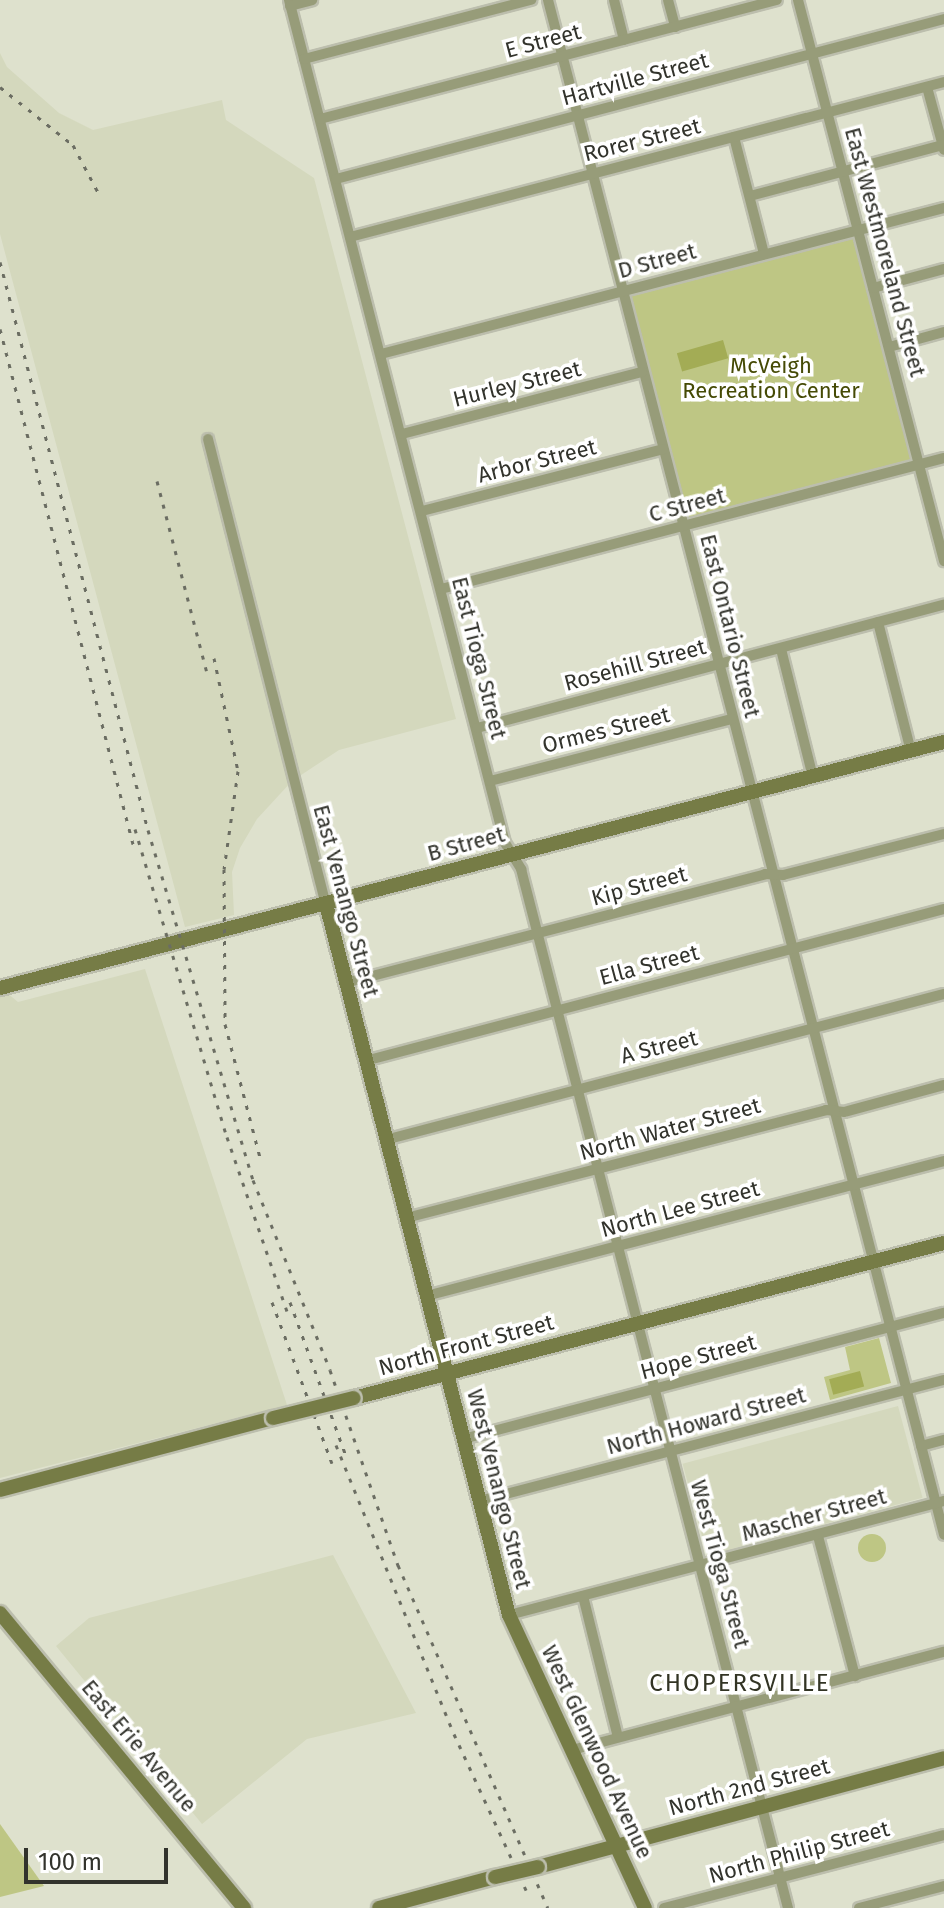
<!DOCTYPE html>
<html>
<head>
<meta charset="utf-8">
<style>
  body { margin:0 }
  #map { position:relative; width:944px; height:1908px; overflow:hidden; background:#dee1cd; font-family:"Fira Sans",sans-serif }
  div>[style] { position:absolute }
  .built>* { inset:0; background:#d4d8bd; transform-origin:0 0 }
  .green>* { inset:0; background:#bec684; transform-origin:0 0 }
  .round { border-radius:50% }
  .water>* { inset:0; background:#a3ac55; transform-origin:0 0 }
  .roads { filter:drop-shadow(2px 0 #bcbead) drop-shadow(-2px 0 #bcbead) drop-shadow(0 2px #bcbead) drop-shadow(0 -2px #bcbead) }
  .street>* { height:10px; margin:-5px; padding:0 5px; transform-origin:5px; border-radius:5px; background:#979c79 }
  .secondary>* { height:14px; margin:-7px; padding:0 7px; transform-origin:7px; border-radius:7px; background:#767c46 }
  .rail>* { height:3px; margin-top:-1.5px; transform-origin:0; background:repeating-linear-gradient(90deg,#6b6d62 0 4px,transparent 0 12px) }
  .bridges { filter:drop-shadow(2px 0 #bcbead) drop-shadow(-2px 0 #bcbead) drop-shadow(0 2px #bcbead) drop-shadow(0 -2px #bcbead) }
  .secondary-bridge>* { height:14px; margin:-7px; padding:0 7px; transform-origin:7px; border-radius:7px; background:#767c46 }
  span { translate:-50% -50%; white-space:nowrap; text-align:center; line-height:1.15; -webkit-text-stroke:7px #fff; paint-order:stroke }
  .street-label { font-size:22px; color:#32332c }
  .park-label { font-size:22px; color:#454a05 }
  .neighbourhood-label { font-size:24px; color:#323424; letter-spacing:2px }
  .scale { position:absolute; left:24px; top:1848px; width:144px; height:36px; box-sizing:border-box; border:4px solid #32332c; border-top:0; padding-left:10px; font-size:24px; line-height:28px; white-space:nowrap; color:#32332c; -webkit-text-stroke:6px #fff; paint-order:stroke }
</style>
</head>
<body>
<div id="map">
  <div class="built">
    <div style="clip-path:polygon(0 53px,7px 67px,59px 113px,93px 130px,222px 100px,226px 120px,314px 178px,456px 719px,339px 750px,292px 781px,257px 819px,240px 848px,232px 872px,234px 915px,185px 927px,0 234px)"></div>
    <div style="clip-path:polygon(145px 969px,287px 1405px,0 1478px,0 987px,18px 1002px)"></div>
    <div style="left:898px;top:1406px;width:95px;height:223px;rotate:75deg"></div>
    <div style="clip-path:polygon(333px 1555px,416px 1713px,307px 1739px,202px 1824px,56px 1646px,89px 1618px)"></div>
  </div>
  <div class="green">
    <div style="left:858px;top:230px;width:243px;height:244px;rotate:75deg"></div>
    <div style="clip-path:polygon(879px 1338px,891px 1383px,830px 1400px,824px 1377px,850px 1370px,845px 1347px)"></div>
    <div class="round" style="left:858px;top:1534px;width:28px;height:28px"></div>
    <div style="clip-path:polygon(0 1824px,44px 1886px,0 1897px)"></div>
  </div>
  <div class="water">
    <div style="left:723px;top:340px;width:19px;height:48px;rotate:74deg"></div>
    <div style="left:860px;top:1371px;width:16px;height:32px;rotate:75deg"></div>
  </div>
  <div class="roads">
    <div class="street">
      <div style="left:289px;top:0;width:870px;rotate:75.63deg"></div>
      <div style="left:505px;top:843px;width:31px;rotate:58deg"></div>
      <div style="left:521px;top:869px;width:1073px;rotate:75.59deg"></div>
      <div style="left:548px;top:0;width:1585px;rotate:75.53deg"></div>
      <div style="left:614px;top:0;width:41px;rotate:76deg"></div>
      <div style="left:668px;top:0;width:28px;rotate:75deg"></div>
      <div style="left:798px;top:0;width:580px;rotate:75.41deg"></div>
      <div style="left:290px;top:6px;width:23px;rotate:-15deg"></div>
      <div style="left:304px;top:59px;width:235px;rotate:-14.6deg"></div>
      <div style="left:927px;top:87px;width:65px;rotate:74.9deg"></div>
      <div style="left:320px;top:119px;width:472px;rotate:-14.6deg"></div>
      <div style="left:734px;top:137px;width:121px;rotate:75.6deg"></div>
      <div style="left:336px;top:179px;width:629px;rotate:-14.74deg"></div>
      <div style="left:750px;top:196px;width:200px;rotate:-14.8deg"></div>
      <div style="left:350px;top:237px;width:614px;rotate:-14.62deg"></div>
      <div style="left:873px;top:288px;width:73px;rotate:-15deg"></div>
      <div style="left:889px;top:347px;width:57px;rotate:-15.3deg"></div>
      <div style="left:381px;top:354px;width:582px;rotate:-14.54deg"></div>
      <div style="left:402px;top:434px;width:248px;rotate:-14.5deg"></div>
      <div style="left:208px;top:439px;width:480px;rotate:75.8deg"></div>
      <div style="left:422px;top:511px;width:249px;rotate:-14.4deg"></div>
      <div style="left:441px;top:589px;width:520px;rotate:-14.6deg"></div>
      <div style="left:878px;top:622px;width:133px;rotate:75.7deg"></div>
      <div style="left:781px;top:649px;width:132px;rotate:76deg"></div>
      <div style="left:477px;top:728px;width:483px;rotate:-14.8deg"></div>
      <div style="left:490px;top:781px;width:250px;rotate:-14.4deg"></div>
      <div style="left:345px;top:983px;width:434px;rotate:-14.5deg"></div>
      <div style="left:765px;top:874px;width:18px;rotate:3deg"></div>
      <div style="left:783px;top:875px;width:166px;rotate:-14.3deg"></div>
      <div style="left:365px;top:1061px;width:599px;rotate:-14.71deg"></div>
      <div style="left:385px;top:1140px;width:578px;rotate:-14.64deg"></div>
      <div style="left:406px;top:1218px;width:434px;rotate:-14.4deg"></div>
      <div style="left:826px;top:1110px;width:18px;rotate:6deg"></div>
      <div style="left:844px;top:1112px;width:104px;rotate:-15.1deg"></div>
      <div style="left:426px;top:1296px;width:535px;rotate:-14.61deg"></div>
      <div style="left:463px;top:1439px;width:497px;rotate:-14.7deg"></div>
      <div style="left:921px;top:1446px;width:24px;rotate:-15deg"></div>
      <div style="left:479px;top:1501px;width:480px;rotate:-14.6deg"></div>
      <div style="left:818px;top:1536px;width:145px;rotate:75.2deg"></div>
      <div style="left:583px;top:1596px;width:145px;rotate:76.1deg"></div>
      <div style="left:509px;top:1615px;width:450px;rotate:-14.7deg"></div>
      <div style="left:572px;top:1750px;width:385px;rotate:-14.8deg"></div>
      <div style="left:664px;top:1908px;width:289px;rotate:-14.6deg"></div>
      <div style="left:859px;top:1908px;width:88px;rotate:-14.5deg"></div>
    </div>
    <div class="secondary">
      <div style="left:326px;top:904px;width:734px;rotate:75.57deg"></div>
      <div style="left:509px;top:1615px;width:323px;rotate:65.1deg"></div>
      <div style="left:0;top:988px;width:976px;rotate:-14.61deg"></div>
      <div style="left:354px;top:1398px;width:610px;rotate:-14.72deg"></div>
      <div style="left:0;top:1490px;width:282px;rotate:-14.8deg"></div>
      <div style="left:0;top:1613px;width:383px;rotate:50.4deg"></div>
      <div style="left:538px;top:1867px;width:420px;rotate:-15deg"></div>
      <div style="left:379px;top:1908px;width:120px;rotate:-15deg"></div>
    </div>
  </div>
  <div class="rail">
    <div style="left:0;top:87px;width:93px;rotate:38.5deg"></div>
    <div style="left:73px;top:145px;width:58px;rotate:62.1deg"></div>
    <div style="left:0;top:262px;width:587px;rotate:75.4deg"></div>
    <div style="left:148px;top:830px;width:365px;rotate:73.3deg"></div>
    <div style="left:253px;top:1180px;width:205px;rotate:67.9deg"></div>
    <div style="left:330px;top:1370px;width:207px;rotate:70.8deg"></div>
    <div style="left:398px;top:1565px;width:374px;rotate:66.4deg"></div>
    <div style="left:0;top:329px;width:532px;rotate:75.52deg"></div>
    <div style="left:157px;top:481px;width:203px;rotate:75.4deg"></div>
    <div style="left:214px;top:658px;width:116px;rotate:78deg"></div>
    <div style="left:238px;top:771px;width:99px;rotate:98.1deg"></div>
    <div style="left:224px;top:869px;width:155px;rotate:89.6deg"></div>
    <div style="left:225px;top:1024px;width:138px;rotate:75.3deg"></div>
    <div style="left:135px;top:829px;width:321px;rotate:73.4deg"></div>
    <div style="left:227px;top:1137px;width:187px;rotate:71deg"></div>
    <div style="left:272px;top:1302px;width:172px;rotate:69.6deg"></div>
    <div style="left:290px;top:1302px;width:161px;rotate:70deg"></div>
    <div style="left:336px;top:1445px;width:312px;rotate:67.8deg"></div>
    <div style="left:454px;top:1734px;width:176px;rotate:65.2deg"></div>
  </div>
  <div class="bridges">
    <div class="secondary-bridge">
      <div style="left:273px;top:1418px;width:83px;rotate:-13.9deg"></div>
      <div style="left:495px;top:1877px;width:44px;rotate:-13.1deg"></div>
    </div>
  </div>
  <div class="street-label">
    <span style="left:543px;top:41px;rotate:-15deg">E Street</span>
    <span style="left:635px;top:79px;rotate:-15deg">Hartville Street</span>
    <span style="left:642px;top:140px;rotate:-14deg">Rorer Street</span>
    <span style="left:885px;top:252px;rotate:75deg">East Westmoreland Street</span>
    <span style="left:657px;top:261px;rotate:-15deg">D Street</span>
    <span style="left:517px;top:384px;rotate:-14deg">Hurley Street</span>
    <span style="left:537px;top:461px;rotate:-14deg">Arbor Street</span>
    <span style="left:687px;top:505px;rotate:-15deg">C Street</span>
    <span style="left:730px;top:626px;rotate:76deg">East Ontario Street</span>
    <span style="left:479px;top:658px;rotate:76deg">East Tioga Street</span>
    <span style="left:635px;top:665px;rotate:-15deg">Rosehill Street</span>
    <span style="left:606px;top:730px;rotate:-14deg">Ormes Street</span>
    <span style="left:466px;top:844px;rotate:-15deg">B Street</span>
    <span style="left:639px;top:886px;rotate:-15deg">Kip Street</span>
    <span style="left:346px;top:901px;rotate:75deg">East Venango Street</span>
    <span style="left:649px;top:965px;rotate:-15deg">Ella Street</span>
    <span style="left:659px;top:1047px;rotate:-14deg">A Street</span>
    <span style="left:670px;top:1129px;rotate:-15deg">North Water Street</span>
    <span style="left:680px;top:1209px;rotate:-15deg">North Lee Street</span>
    <span style="left:466px;top:1345px;rotate:-15deg">North Front Street</span>
    <span style="left:698px;top:1357px;rotate:-15deg">Hope Street</span>
    <span style="left:706px;top:1421px;rotate:-15deg">North Howard Street</span>
    <span style="left:499px;top:1489px;rotate:76deg">West Venango Street</span>
    <span style="left:814px;top:1515px;rotate:-15deg">Mascher Street</span>
    <span style="left:720px;top:1564px;rotate:75deg">West Tioga Street</span>
    <span style="left:139px;top:1746px;rotate:50deg">East Erie Avenue</span>
    <span style="left:597px;top:1752px;rotate:65deg">West Glenwood Avenue</span>
    <span style="left:749px;top:1787px;rotate:-15deg">North 2nd Street</span>
    <span style="left:799px;top:1852px;rotate:-15deg">North Philip Street</span>
  </div>
  <div class="park-label">
    <span style="left:771px;top:378px">McVeigh<br>Recreation Center</span>
  </div>
  <div class="neighbourhood-label">
    <span style="left:740px;top:1684px">CHOPERSVILLE</span>
  </div>
  <div class="scale">100 m</div>
</div>
</body>
</html>
